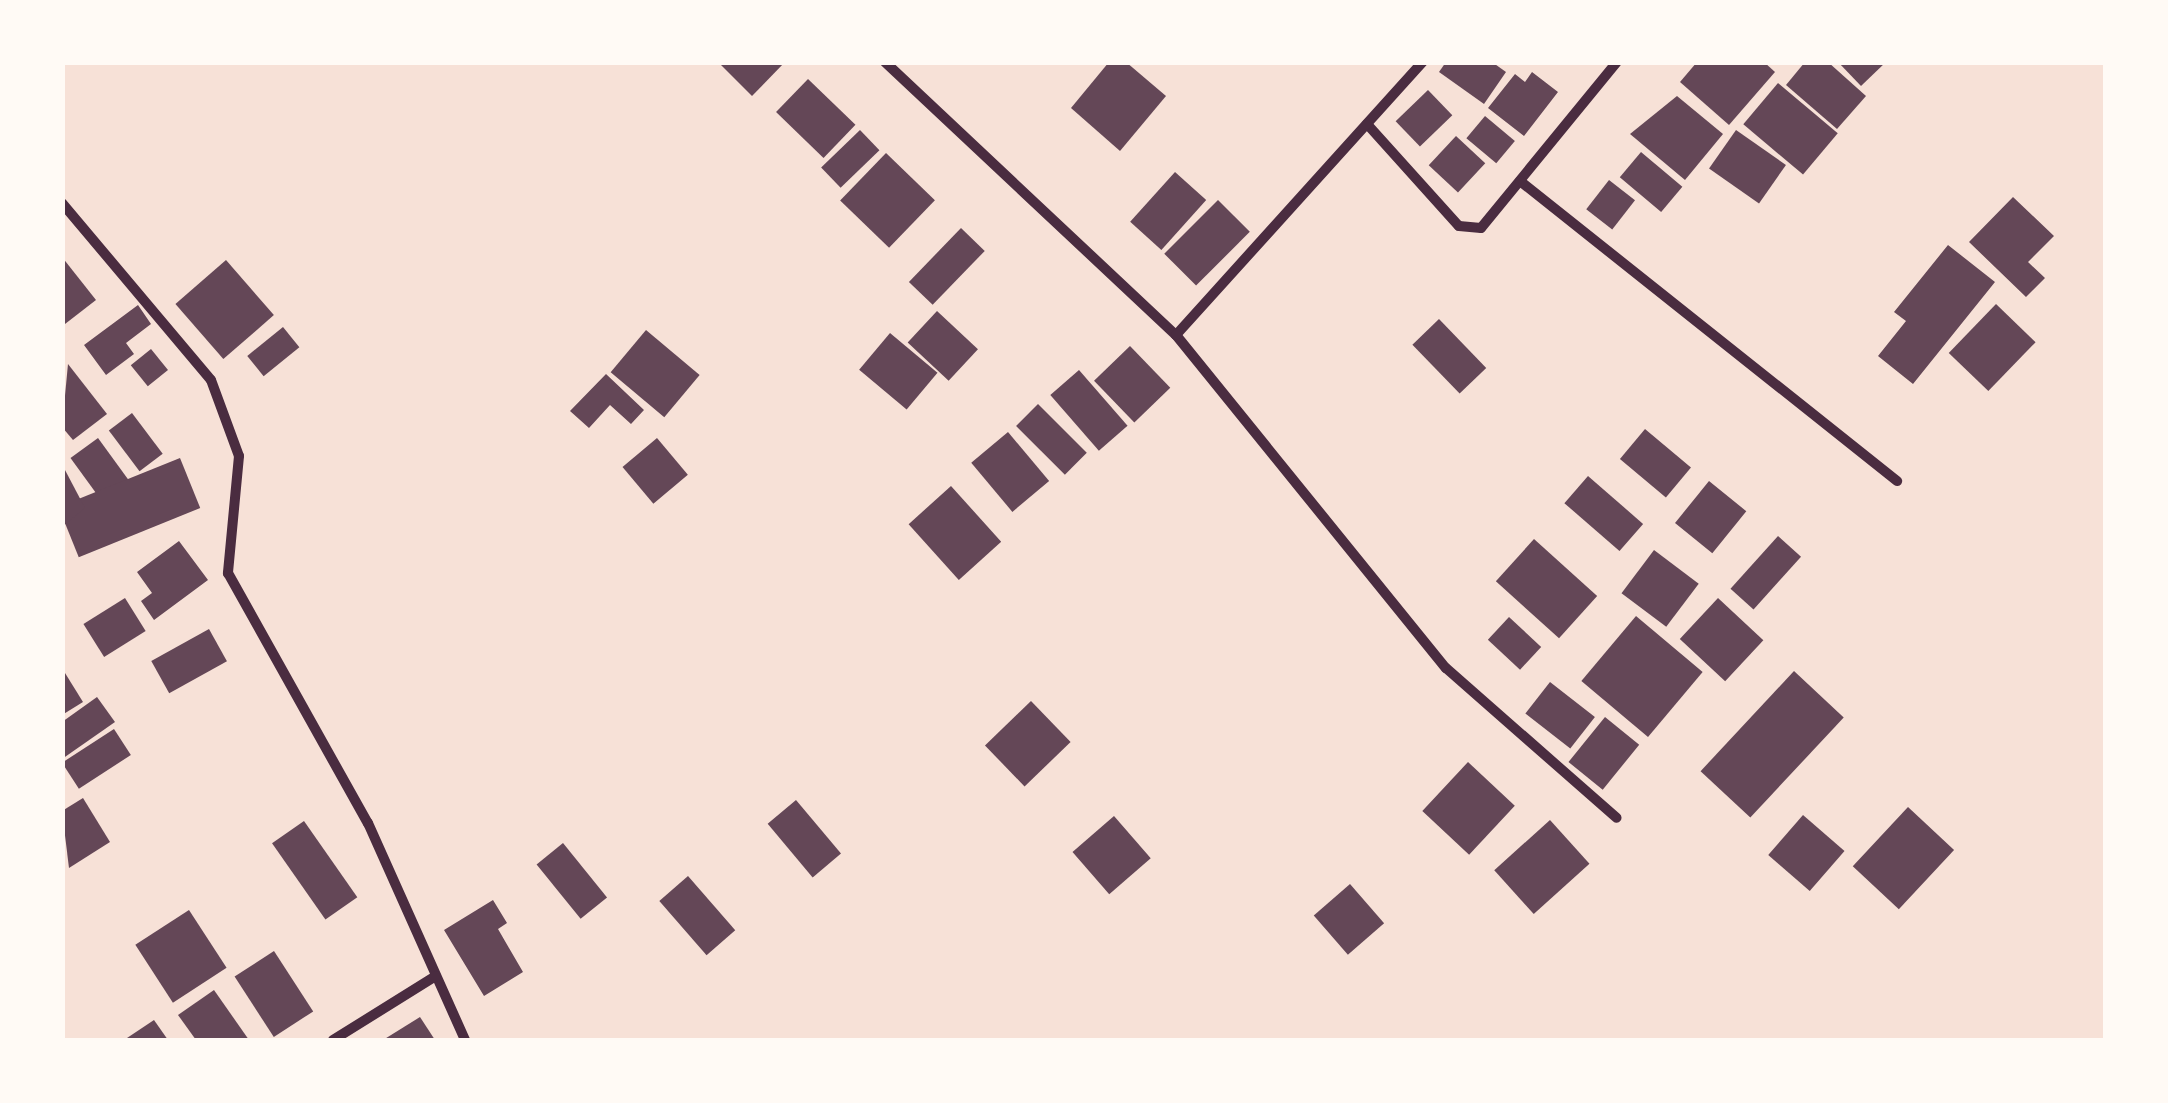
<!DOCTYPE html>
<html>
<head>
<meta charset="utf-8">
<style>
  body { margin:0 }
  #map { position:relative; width:2168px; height:1103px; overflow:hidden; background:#f7e1d7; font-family:Quicksand,sans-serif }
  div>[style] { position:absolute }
  .building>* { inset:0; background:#644757; transform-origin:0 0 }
  .minor>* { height:10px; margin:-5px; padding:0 5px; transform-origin:5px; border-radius:5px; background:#4a2c40 }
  span { translate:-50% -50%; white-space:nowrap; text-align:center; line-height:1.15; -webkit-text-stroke:9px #fffaf5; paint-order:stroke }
  .frame { position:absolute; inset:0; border:65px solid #fffaf5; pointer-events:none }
</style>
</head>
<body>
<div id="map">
  <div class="building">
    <div style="clip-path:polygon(718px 62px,785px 62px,752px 96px)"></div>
    <div style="clip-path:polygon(1109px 62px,1126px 62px,1166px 96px,1120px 151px,1071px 108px)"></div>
    <div style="clip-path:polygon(1446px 62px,1492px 62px,1506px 72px,1484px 104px,1439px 72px)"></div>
    <div style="clip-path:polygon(1697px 62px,1764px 62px,1775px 72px,1729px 125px,1680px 82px)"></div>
    <div style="clip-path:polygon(1805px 62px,1828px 62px,1866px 96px,1837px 129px,1786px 85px)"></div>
    <div style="clip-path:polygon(1838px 62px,1886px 62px,1861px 86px)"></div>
    <div style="clip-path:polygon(1532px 72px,1558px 92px,1524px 136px,1488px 108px,1515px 74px,1525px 82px)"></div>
    <div style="left:808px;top:79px;width:66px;height:46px;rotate:44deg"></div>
    <div style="left:1778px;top:83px;width:78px;height:54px;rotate:40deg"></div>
    <div style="left:1428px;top:90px;width:35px;height:45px;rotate:46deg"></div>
    <div style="clip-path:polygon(1677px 96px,1723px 134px,1685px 180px,1630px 134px)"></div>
    <div style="left:1485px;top:116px;width:39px;height:29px;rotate:40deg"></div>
    <div style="left:860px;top:130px;width:28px;height:54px;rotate:46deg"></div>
    <div style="left:1736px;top:130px;width:61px;height:47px;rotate:35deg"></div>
    <div style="left:1456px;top:136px;width:40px;height:40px;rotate:43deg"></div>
    <div style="left:1641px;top:152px;width:54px;height:33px;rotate:40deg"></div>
    <div style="left:886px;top:153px;width:68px;height:66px;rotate:44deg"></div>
    <div style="left:1175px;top:172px;width:42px;height:67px;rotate:42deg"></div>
    <div style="left:1609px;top:180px;width:33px;height:37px;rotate:38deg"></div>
    <div style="clip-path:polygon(2013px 197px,2054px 236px,2028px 262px,2045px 278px,2026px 297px,1969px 242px)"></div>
    <div style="left:1218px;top:200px;width:45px;height:76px;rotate:45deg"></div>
    <div style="left:961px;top:228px;width:33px;height:75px;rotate:44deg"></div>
    <div style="clip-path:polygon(1948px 245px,1995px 282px,1913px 384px,1878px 356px,1906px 321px,1894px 312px)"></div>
    <div style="clip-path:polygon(62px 257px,96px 300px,65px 324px,62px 321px)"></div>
    <div style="left:226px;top:260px;width:73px;height:67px;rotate:49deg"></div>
    <div style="left:1996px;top:304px;width:55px;height:68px;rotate:44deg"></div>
    <div style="clip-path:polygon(138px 305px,151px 324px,126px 343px,134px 354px,106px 375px,84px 345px)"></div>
    <div style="left:937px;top:311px;width:56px;height:43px;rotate:43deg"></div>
    <div style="left:1439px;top:319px;width:68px;height:37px;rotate:46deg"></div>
    <div style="left:283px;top:327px;width:26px;height:46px;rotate:51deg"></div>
    <div style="left:646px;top:330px;width:70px;height:55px;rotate:40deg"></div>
    <div style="left:890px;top:333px;width:62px;height:48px;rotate:40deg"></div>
    <div style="left:1130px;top:346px;width:58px;height:50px;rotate:46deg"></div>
    <div style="left:151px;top:349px;width:27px;height:26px;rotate:51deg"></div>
    <div style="clip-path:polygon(68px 364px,107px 414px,73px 440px,62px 427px)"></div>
    <div style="left:1079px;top:370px;width:74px;height:38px;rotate:49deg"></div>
    <div style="clip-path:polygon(606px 374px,644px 410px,631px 424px,610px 405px,589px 428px,570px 411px)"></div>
    <div style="left:1038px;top:404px;width:69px;height:31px;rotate:45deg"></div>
    <div style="left:132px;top:413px;width:51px;height:29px;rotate:53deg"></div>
    <div style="left:1645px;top:429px;width:60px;height:39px;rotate:40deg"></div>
    <div style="left:1008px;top:432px;width:64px;height:48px;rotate:50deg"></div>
    <div style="left:98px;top:438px;width:52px;height:34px;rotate:54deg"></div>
    <div style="left:657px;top:438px;width:48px;height:45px;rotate:50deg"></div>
    <div style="left:180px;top:458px;width:54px;height:131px;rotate:68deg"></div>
    <div style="clip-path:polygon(65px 470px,85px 508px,62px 527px,62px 472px)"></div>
    <div style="left:1588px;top:476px;width:73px;height:36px;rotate:41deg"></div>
    <div style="left:1709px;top:481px;width:48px;height:54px;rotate:39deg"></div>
    <div style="left:951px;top:486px;width:75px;height:57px;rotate:48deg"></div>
    <div style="left:1778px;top:536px;width:31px;height:71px;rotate:42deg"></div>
    <div style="left:1534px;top:539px;width:85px;height:57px;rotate:42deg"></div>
    <div style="clip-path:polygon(179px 541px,208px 580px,154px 620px,141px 601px,152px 593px,137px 572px)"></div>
    <div style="left:1654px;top:550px;width:56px;height:54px;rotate:37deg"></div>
    <div style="left:125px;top:598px;width:39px;height:49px;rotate:58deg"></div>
    <div style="left:1718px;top:598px;width:62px;height:56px;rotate:43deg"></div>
    <div style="left:1636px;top:616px;width:87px;height:85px;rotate:40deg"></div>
    <div style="left:1509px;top:617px;width:44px;height:31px;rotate:43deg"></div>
    <div style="left:209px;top:629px;width:37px;height:66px;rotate:61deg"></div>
    <div style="left:1794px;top:671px;width:68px;height:137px;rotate:43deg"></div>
    <div style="clip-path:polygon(65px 673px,83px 702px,62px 715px,62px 675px)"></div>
    <div style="left:1550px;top:682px;width:57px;height:40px;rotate:38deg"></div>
    <div style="clip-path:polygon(97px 697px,115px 722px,62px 759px,62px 722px)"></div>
    <div style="left:1031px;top:701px;width:57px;height:64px;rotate:46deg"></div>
    <div style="left:1605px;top:717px;width:44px;height:58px;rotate:39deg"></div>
    <div style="left:114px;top:729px;width:31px;height:62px;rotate:57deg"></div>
    <div style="left:1468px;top:762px;width:64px;height:67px;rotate:43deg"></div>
    <div style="clip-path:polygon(83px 798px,110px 842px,69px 868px,62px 811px)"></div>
    <div style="left:796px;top:800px;width:70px;height:37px;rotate:50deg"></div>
    <div style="left:1908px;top:807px;width:63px;height:81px;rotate:43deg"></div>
    <div style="left:1803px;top:815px;width:55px;height:53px;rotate:41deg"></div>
    <div style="left:1114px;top:816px;width:56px;height:55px;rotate:49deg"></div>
    <div style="left:1550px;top:820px;width:59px;height:75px;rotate:48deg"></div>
    <div style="left:304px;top:821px;width:93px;height:39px;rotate:55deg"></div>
    <div style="left:563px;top:843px;width:70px;height:34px;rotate:51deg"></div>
    <div style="left:688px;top:876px;width:72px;height:38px;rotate:49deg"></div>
    <div style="left:1350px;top:884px;width:52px;height:48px;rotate:49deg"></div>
    <div style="clip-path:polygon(493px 900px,507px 923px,498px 929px,523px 972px,484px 996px,444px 930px)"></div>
    <div style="left:189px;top:910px;width:69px;height:64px;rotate:57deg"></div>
    <div style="left:274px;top:951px;width:72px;height:47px;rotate:57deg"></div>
    <div style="clip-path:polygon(214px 990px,249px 1040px,196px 1040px,178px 1015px)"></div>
    <div style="clip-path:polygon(420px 1017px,435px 1040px,383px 1040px)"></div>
    <div style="clip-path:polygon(154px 1020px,168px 1040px,124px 1040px)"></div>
  </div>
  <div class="minor">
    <div style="left:885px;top:62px;width:399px;rotate:43.2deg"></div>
    <div style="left:1176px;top:335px;width:429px;rotate:51deg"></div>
    <div style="left:1446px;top:668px;width:227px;rotate:41.3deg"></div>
    <div style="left:1367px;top:124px;width:137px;rotate:48deg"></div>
    <div style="left:1459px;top:226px;width:22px;rotate:5deg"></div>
    <div style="left:1481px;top:228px;width:215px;rotate:-50.7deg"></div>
    <div style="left:1520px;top:181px;width:482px;rotate:38.5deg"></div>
    <div style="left:62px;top:203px;width:231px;rotate:49.9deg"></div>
    <div style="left:211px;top:380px;width:81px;rotate:69.8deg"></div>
    <div style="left:239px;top:456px;width:118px;rotate:95.4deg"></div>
    <div style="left:228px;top:573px;width:287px;rotate:60.8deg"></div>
    <div style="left:368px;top:823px;width:238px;rotate:65.9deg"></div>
    <div style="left:1176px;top:335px;width:368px;rotate:-47.9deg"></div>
    <div style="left:333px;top:1040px;width:121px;rotate:-31.9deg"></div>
  </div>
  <div class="frame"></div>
</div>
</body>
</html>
